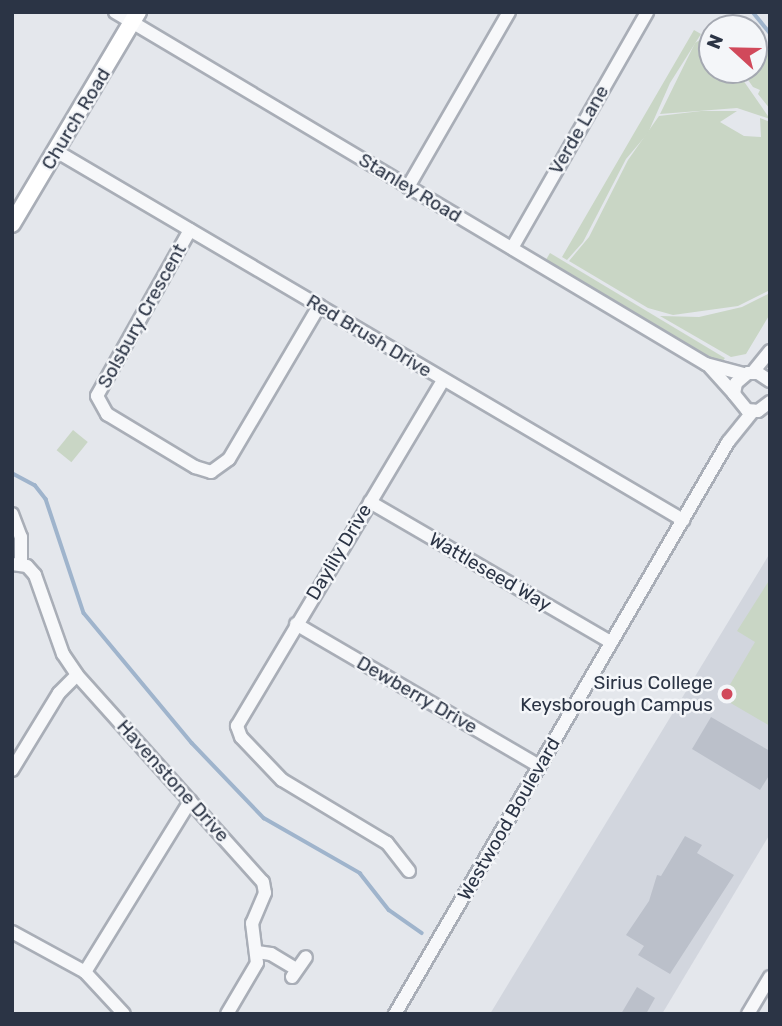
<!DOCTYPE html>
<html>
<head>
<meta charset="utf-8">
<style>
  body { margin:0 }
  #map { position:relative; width:782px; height:1026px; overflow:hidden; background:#e4e7ec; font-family:Rubik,sans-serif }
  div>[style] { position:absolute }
  .built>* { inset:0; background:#d2d6de }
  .green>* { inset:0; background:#c9d6c5; transform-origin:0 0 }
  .stream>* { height:3.5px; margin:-1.75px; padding:0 1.75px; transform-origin:1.75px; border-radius:1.75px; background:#9fb4cc }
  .building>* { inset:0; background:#bbc0ca }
  .roads { filter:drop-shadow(2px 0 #a9aeb7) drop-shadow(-2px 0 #a9aeb7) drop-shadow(0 2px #a9aeb7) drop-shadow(0 -2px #a9aeb7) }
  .minor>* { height:12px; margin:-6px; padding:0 6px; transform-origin:6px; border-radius:6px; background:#f7f8fa }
  .major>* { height:16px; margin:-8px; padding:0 8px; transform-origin:8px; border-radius:8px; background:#fff }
  .dots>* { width:19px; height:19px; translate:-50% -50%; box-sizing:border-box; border:4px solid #f4f6f9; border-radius:50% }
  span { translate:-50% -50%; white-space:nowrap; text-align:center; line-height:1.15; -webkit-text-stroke:5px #f4f6f9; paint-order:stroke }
  .street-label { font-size:19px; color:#2b3445 }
  .poi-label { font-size:19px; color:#2b3445 }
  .right { translate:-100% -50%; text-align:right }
  .frame { position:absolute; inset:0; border:14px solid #2b3445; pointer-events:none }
  .north { position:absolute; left:698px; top:14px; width:70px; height:70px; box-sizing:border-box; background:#f4f6f9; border:2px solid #a4a8b1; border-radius:50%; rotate:292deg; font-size:19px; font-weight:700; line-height:28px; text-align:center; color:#2b3445 }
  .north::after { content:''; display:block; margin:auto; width:24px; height:32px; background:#d1495b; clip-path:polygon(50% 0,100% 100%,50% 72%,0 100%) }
</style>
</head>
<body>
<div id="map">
  <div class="built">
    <div style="clip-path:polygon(770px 553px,770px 834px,662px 1014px,490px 1014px)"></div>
  </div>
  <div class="green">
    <div style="clip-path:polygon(694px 30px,701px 34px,670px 83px,648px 133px,626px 159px,583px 242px,567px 260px,562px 257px)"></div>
    <div style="clip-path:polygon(712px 32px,712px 70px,736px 70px,770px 119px,737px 108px,660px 114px,695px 43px)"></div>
    <div style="clip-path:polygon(754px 36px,770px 52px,770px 109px,758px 94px,760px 90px,753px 87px,741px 70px,754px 70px)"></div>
    <div style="clip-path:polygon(701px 111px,737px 111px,720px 122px,744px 136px,761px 137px,760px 118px,770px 122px,770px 290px,738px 306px,673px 315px,648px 308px,569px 261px,589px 237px,628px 160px,659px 116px)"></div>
    <div style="left:550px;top:253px;width:204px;height:9px;rotate:31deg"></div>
    <div style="clip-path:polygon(770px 293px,770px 314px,746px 354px,731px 357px,660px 316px,699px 317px,742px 307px)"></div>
    <div style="left:73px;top:430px;width:19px;height:26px;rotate:39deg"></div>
    <div style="clip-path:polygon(770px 579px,770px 726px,722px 698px,755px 642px,737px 631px)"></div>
  </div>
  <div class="stream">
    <div style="left:753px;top:12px;width:27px;rotate:51deg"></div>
    <div style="left:12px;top:473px;width:26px;rotate:28deg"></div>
    <div style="left:35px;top:485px;width:18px;rotate:52deg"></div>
    <div style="left:46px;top:499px;width:120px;rotate:71.6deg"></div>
    <div style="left:84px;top:613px;width:169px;rotate:50.3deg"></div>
    <div style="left:192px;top:743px;width:104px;rotate:46.2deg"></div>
    <div style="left:264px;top:818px;width:111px;rotate:29.8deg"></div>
    <div style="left:360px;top:873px;width:47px;rotate:51.9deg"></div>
    <div style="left:389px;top:910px;width:40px;rotate:34.9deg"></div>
  </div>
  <div class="building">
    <div style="clip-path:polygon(711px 717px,770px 751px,770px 774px,760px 790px,692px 749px)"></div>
    <div style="clip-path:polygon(685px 836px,702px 845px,697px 853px,734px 875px,670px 974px,638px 955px,644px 946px,626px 935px,649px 901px,657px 875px,661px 876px)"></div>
    <div style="clip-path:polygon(637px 987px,655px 998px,646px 1014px,621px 1014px)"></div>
  </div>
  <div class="roads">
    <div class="minor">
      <div style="left:115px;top:12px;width:688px;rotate:30.78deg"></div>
      <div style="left:706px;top:364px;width:39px;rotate:15deg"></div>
      <div style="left:56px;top:151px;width:728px;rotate:30.48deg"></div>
      <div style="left:408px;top:187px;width:202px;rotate:-60deg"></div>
      <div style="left:190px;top:230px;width:190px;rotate:119.3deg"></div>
      <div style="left:97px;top:396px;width:21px;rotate:61deg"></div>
      <div style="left:107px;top:414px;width:103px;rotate:31.1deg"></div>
      <div style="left:195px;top:467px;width:17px;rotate:17deg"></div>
      <div style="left:211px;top:472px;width:22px;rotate:-36deg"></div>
      <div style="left:229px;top:459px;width:178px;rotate:-59.5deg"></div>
      <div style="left:512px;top:248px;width:272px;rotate:-60.2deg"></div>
      <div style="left:709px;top:366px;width:38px;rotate:48deg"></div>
      <div style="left:753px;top:372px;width:27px;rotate:-51deg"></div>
      <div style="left:770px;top:381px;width:14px;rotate:-146deg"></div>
      <div style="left:758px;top:373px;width:10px;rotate:180deg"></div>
      <div style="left:748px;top:373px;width:16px;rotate:140deg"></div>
      <div style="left:736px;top:383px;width:11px;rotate:100deg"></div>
      <div style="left:734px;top:394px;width:21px;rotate:51deg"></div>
      <div style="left:747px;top:410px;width:11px;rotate:5deg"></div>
      <div style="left:758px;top:411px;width:15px;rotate:-37deg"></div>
      <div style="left:370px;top:502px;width:279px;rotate:30.2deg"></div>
      <div style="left:12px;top:514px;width:25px;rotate:69deg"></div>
      <div style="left:21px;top:537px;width:27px;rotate:90deg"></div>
      <div style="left:12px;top:564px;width:15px;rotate:8deg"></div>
      <div style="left:27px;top:566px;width:12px;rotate:48deg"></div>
      <div style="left:35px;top:575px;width:84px;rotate:70.5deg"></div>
      <div style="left:63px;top:654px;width:25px;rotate:56deg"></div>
      <div style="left:77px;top:675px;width:278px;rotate:48.1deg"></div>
      <div style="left:263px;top:882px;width:11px;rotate:80deg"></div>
      <div style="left:265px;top:893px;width:33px;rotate:113deg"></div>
      <div style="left:252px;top:923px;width:40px;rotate:82.9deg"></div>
      <div style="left:257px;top:963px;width:59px;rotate:120.5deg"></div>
      <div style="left:296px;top:624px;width:281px;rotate:30.3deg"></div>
      <div style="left:12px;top:770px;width:90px;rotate:-58.6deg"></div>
      <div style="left:59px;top:693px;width:25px;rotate:-45deg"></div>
      <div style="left:409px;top:871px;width:36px;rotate:-128deg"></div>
      <div style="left:387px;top:843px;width:122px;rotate:-149deg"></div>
      <div style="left:282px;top:780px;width:59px;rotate:-133.6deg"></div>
      <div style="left:241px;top:737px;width:12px;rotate:-110deg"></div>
      <div style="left:237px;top:726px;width:403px;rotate:-59.2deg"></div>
      <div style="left:12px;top:932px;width:83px;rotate:28.7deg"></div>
      <div style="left:85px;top:972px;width:57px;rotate:47.1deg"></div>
      <div style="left:257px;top:952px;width:14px;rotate:8deg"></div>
      <div style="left:271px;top:954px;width:27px;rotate:31deg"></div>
      <div style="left:85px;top:972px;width:201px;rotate:-58.4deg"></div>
      <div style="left:292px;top:977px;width:24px;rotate:-55deg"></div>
      <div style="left:395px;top:1014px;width:662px;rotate:-59.79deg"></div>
      <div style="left:728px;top:442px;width:40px;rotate:-51deg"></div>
      <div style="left:748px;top:1014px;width:43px;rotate:-59.3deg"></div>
    </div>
    <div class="major">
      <div style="left:12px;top:224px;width:247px;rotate:-59.3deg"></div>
    </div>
  </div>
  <div class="dots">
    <div style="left:727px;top:694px;background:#d1495b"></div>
  </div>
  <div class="street-label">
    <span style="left:76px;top:119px;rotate:-59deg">Church Road</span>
    <span style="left:579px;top:130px;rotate:-60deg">Verde Lane</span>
    <span style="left:410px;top:188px;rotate:31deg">Stanley Road</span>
    <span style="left:142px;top:316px;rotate:-61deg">Solsbury Crescent</span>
    <span style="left:369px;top:336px;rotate:31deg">Red Brush Drive</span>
    <span style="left:339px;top:552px;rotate:-59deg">Daylily Drive</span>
    <span style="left:490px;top:572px;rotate:30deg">Wattleseed Way</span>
    <span style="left:417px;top:695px;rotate:30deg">Dewberry Drive</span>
    <span style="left:173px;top:781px;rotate:48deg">Havenstone Drive</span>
    <span style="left:509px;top:819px;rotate:-60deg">Westwood Boulevard</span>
  </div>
  <div class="poi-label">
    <span class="right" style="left:713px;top:694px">Sirius College<br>Keysborough Campus</span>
  </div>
  <div class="frame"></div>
  <div class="north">N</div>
</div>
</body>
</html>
